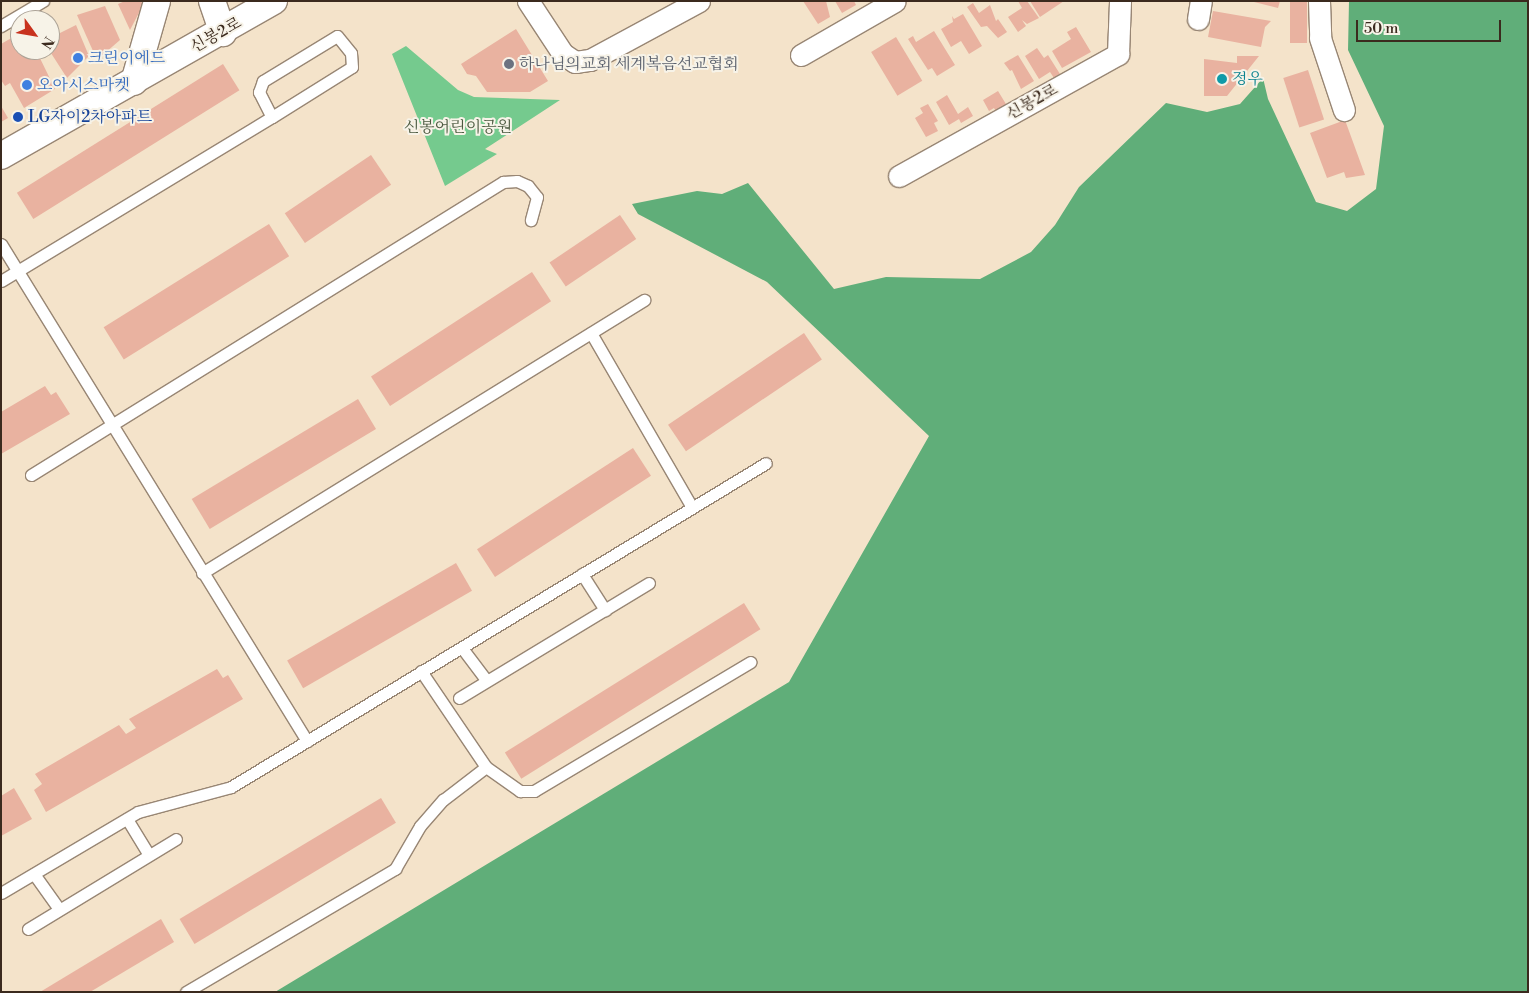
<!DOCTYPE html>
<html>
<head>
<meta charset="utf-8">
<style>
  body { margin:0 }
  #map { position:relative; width:1529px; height:993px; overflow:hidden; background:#f4e3ca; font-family:"Libre Bodoni","Noto Serif KR",serif }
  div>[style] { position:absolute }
  .green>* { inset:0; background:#75ca8e }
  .forest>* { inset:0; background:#60ae79 }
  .building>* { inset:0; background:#e9b2a0; transform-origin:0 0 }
  .roads { filter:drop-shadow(1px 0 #988674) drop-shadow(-1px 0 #988674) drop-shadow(0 1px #988674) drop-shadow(0 -1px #988674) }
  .service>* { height:11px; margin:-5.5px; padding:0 5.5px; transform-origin:5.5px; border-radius:5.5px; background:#fff }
  .minor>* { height:21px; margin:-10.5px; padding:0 10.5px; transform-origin:10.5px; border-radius:10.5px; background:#fff }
  .tertiary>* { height:26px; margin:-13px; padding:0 13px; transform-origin:13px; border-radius:13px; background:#fff }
  .dots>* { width:14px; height:14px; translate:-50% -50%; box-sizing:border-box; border:2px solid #f7f3e8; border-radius:50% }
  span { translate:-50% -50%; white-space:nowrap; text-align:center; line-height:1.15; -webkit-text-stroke:4px #f7f3e8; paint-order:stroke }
  .street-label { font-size:16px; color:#3b2a1e }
  .shop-label { font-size:16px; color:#366cbe }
  .left { translate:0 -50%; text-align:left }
  .worship-label { font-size:16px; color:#5b616d }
  .culture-label { font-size:16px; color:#0d838f }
  .transit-label { font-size:16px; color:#164399 }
  .park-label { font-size:16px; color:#4c5a40 }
  .frame { position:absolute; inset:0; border:2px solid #3b2a1e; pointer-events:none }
  .north { position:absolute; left:10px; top:10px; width:50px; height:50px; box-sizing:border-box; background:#f7f3e8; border:1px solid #aca397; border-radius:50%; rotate:122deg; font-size:14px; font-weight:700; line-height:20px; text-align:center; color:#3b2a1e }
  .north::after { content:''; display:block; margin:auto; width:18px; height:22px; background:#c8321e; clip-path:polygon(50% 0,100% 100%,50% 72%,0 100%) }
  .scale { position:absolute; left:1356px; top:20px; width:145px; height:22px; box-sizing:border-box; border:2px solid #3b2a1e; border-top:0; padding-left:6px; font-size:15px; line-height:18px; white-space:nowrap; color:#3b2a1e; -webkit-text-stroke:4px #f7f3e8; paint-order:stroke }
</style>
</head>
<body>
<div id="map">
  <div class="green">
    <div style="clip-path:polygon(406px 46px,458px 90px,474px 97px,560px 100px,485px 149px,497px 154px,445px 186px,392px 54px)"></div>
  </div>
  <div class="forest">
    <div style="clip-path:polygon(1349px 1px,1528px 1px,1528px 992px,275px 992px,789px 682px,929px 436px,767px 282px,638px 214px,632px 204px,697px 191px,722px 194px,748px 183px,834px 289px,886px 277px,980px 279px,1031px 252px,1055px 225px,1079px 187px,1166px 103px,1207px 112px,1240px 104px,1263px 78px,1268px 99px,1316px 202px,1347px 211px,1376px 189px,1384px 126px,1348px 50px)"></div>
  </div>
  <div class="building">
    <div style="clip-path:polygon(125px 1px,141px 1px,143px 5px,130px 30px,118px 4px)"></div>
    <div style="clip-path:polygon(803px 1px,826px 1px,830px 17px,818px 24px)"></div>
    <div style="clip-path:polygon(835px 1px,854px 1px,856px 5px,842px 13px)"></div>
    <div style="clip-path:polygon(1018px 1px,1027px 1px,1039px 18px,1027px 24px,1022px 20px,1026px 26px,1018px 32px,1008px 17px,1022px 8px)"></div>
    <div style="clip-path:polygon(1030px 1px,1064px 1px,1040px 17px)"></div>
    <div style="clip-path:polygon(1250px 1px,1280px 1px,1278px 8px)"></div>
    <div style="left:1290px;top:1px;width:17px;height:42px"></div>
    <div style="clip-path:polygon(973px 3px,979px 13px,990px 5px,996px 21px,998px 19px,1007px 32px,998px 38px,987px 26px,981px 27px,967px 7px)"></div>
    <div style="clip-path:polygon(105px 6px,120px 40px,97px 60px,77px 15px)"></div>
    <div style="clip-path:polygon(1213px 11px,1271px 21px,1265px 27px,1261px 47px,1208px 37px)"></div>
    <div style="clip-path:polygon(963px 14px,982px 46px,969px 54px,961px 41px,951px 47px,941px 29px,953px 22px,952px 16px,954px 19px)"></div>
    <div style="clip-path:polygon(76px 25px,89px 56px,67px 78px,49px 50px,50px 31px,56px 29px,58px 34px)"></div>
    <div style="clip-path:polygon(1076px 27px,1091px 52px,1062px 68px,1052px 51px,1071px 39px,1067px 32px)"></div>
    <div style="clip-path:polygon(516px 29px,548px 81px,530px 92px,487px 92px,476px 76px,467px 74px,461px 64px)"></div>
    <div style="clip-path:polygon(934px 31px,955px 65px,937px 76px,932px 68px,928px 70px,908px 39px,913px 36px,916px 42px)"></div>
    <div style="clip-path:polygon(20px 33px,20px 50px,36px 50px,55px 89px,24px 108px,10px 83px,5px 86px,1px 80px,1px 44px)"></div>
    <div style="left:896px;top:37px;width:51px;height:29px;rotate:59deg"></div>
    <div style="clip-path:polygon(1037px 48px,1044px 58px,1048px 55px,1060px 74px,1054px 78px,1050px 72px,1039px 79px,1025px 56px)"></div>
    <div style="clip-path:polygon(1018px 55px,1034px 81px,1021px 89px,1012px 70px,1010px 71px,1004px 63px)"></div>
    <div style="clip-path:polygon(1237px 56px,1259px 56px,1227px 96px,1204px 96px,1204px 59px,1237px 63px)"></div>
    <div style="left:223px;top:64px;width:31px;height:243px;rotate:58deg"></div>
    <div style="left:1308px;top:70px;width:52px;height:26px;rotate:72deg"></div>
    <div style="clip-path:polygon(998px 91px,1009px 109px,998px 115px,994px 108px,989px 111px,983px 100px)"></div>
    <div style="clip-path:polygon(947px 95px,958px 114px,968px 107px,973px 116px,961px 123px,959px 119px,949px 125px,936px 102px)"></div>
    <div style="clip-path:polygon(928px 104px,938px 121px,934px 123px,938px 131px,926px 137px,915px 118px,923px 113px,920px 108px)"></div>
    <div style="clip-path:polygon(1px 106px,8px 118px,1px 122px)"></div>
    <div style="clip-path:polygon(1345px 120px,1365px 175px,1346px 178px,1344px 172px,1327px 178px,1310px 133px)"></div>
    <div style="left:371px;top:155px;width:36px;height:104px;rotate:56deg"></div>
    <div style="left:620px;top:215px;width:29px;height:85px;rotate:56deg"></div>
    <div style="left:269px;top:224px;width:38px;height:195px;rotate:58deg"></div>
    <div style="left:532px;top:272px;width:35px;height:192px;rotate:57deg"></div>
    <div style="left:804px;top:333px;width:32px;height:164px;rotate:56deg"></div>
    <div style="clip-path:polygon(45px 386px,51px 395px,56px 392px,70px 414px,1px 454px,1px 412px)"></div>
    <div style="left:358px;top:399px;width:35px;height:194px;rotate:59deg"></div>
    <div style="left:633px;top:448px;width:33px;height:186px;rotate:57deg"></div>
    <div style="left:456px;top:563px;width:32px;height:195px;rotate:60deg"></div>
    <div style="left:744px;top:603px;width:31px;height:282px;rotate:58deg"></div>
    <div style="clip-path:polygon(217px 669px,223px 678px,228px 675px,243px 699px,46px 812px,34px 790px,42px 784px,35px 774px,119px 725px,126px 734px,136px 728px,129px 719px)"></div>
    <div style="clip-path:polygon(14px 788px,32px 819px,1px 836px,1px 796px)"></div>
    <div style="left:381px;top:798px;width:29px;height:235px;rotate:59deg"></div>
    <div style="clip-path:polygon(161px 919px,174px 942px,90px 992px,40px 992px)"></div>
  </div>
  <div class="roads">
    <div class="service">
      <div style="left:1px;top:26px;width:49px;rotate:-30.8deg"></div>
      <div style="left:1px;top:244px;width:584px;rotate:58.38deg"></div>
      <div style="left:1px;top:281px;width:317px;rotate:-31.2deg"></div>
      <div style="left:272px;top:117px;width:94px;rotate:-32deg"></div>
      <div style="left:352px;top:67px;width:14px;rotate:-94deg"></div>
      <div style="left:351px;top:53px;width:22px;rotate:-129deg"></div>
      <div style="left:337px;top:36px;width:87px;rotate:148.7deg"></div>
      <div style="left:263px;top:81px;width:12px;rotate:110deg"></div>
      <div style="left:259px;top:92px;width:28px;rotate:63deg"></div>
      <div style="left:591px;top:333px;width:201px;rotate:59.9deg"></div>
      <div style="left:31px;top:475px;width:556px;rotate:-31.83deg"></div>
      <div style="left:503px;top:182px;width:14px;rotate:-4deg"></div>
      <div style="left:517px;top:181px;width:12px;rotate:24deg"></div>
      <div style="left:528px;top:186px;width:14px;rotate:51deg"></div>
      <div style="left:537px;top:197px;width:24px;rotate:105deg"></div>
      <div style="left:202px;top:573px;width:520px;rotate:-31.7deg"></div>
      <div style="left:582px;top:574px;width:43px;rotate:57.4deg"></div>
      <div style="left:462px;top:648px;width:41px;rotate:52.9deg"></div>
      <div style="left:421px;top:671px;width:116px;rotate:55.9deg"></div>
      <div style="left:486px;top:767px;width:42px;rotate:35.2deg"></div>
      <div style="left:520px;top:791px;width:14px"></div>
      <div style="left:534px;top:791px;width:252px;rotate:-30.8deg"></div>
      <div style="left:459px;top:698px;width:222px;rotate:-31.2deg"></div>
      <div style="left:127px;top:819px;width:42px;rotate:58.6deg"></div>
      <div style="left:34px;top:874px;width:43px;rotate:54.5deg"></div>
      <div style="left:1px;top:893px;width:159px;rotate:-30.6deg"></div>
      <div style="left:138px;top:812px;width:96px;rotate:-15deg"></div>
      <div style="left:231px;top:787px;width:625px;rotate:-31.2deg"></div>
      <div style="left:28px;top:929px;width:173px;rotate:-31.3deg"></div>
      <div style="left:186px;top:992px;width:243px;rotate:-30.5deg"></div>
      <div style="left:395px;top:869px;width:50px;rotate:-59.8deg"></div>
      <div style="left:420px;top:826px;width:35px;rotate:-49deg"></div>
      <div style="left:443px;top:800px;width:54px;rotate:-37.5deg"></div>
    </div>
    <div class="minor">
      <div style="left:528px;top:1px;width:64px;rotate:56.6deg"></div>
      <div style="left:563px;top:54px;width:14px;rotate:34deg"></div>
      <div style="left:575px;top:62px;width:15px;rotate:-8deg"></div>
      <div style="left:590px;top:60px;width:124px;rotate:-28.4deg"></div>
      <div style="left:1319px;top:1px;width:37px;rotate:88deg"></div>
      <div style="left:1320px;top:38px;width:76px;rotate:71.6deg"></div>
      <div style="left:1198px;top:19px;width:18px;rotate:-81deg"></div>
      <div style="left:801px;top:55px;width:108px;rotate:-29.9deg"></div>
      <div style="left:899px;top:176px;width:251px;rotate:-29.1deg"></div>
      <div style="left:1118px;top:54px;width:53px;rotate:-87.8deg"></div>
    </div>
    <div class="tertiary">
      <div style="left:212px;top:1px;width:34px;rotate:71deg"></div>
      <div style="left:134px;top:82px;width:84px;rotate:-74.1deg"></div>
      <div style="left:1px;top:156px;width:314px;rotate:-29.6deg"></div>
    </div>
  </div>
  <div class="dots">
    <div style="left:78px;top:58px;background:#3f7fe0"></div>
    <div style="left:509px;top:64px;background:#6b7280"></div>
    <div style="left:1222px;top:79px;background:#0f9aa8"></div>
    <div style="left:27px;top:85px;background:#3f7fe0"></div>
    <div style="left:18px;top:117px;background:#1a4fb4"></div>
  </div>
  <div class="street-label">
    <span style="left:216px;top:35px;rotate:-29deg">신봉2로</span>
    <span style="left:1032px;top:102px;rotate:-29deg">신봉2로</span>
  </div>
  <div class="shop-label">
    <span class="left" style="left:88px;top:58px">크린이에드</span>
    <span class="left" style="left:37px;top:85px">오아시스마켓</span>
  </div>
  <div class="worship-label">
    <span class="left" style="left:519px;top:64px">하나님의교회 세계복음선교협회</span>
  </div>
  <div class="culture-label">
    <span class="left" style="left:1232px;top:79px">정우</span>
  </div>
  <div class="transit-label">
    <span class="left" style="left:28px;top:117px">LG자이2차아파트</span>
  </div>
  <div class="park-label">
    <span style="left:458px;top:127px">신봉어린이공원</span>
  </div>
  <div class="frame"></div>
  <div class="north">N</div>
  <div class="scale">50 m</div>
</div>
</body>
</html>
